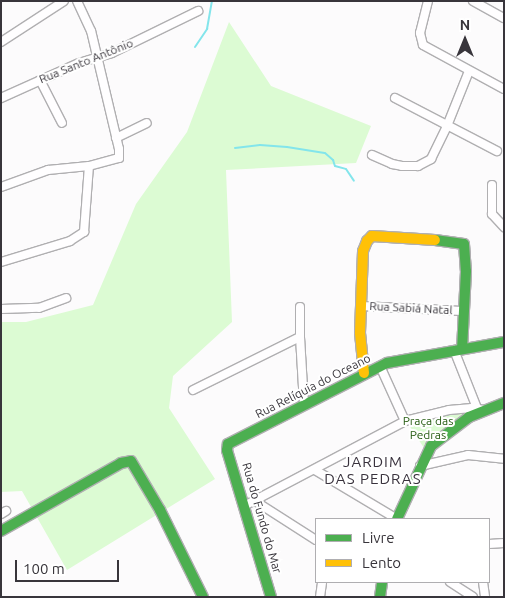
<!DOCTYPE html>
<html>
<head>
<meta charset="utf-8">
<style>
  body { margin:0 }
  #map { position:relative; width:505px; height:598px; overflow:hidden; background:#fcfbfc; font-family:Ubuntu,sans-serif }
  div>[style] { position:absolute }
  .green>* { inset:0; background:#dcfbd3 }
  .stream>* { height:2px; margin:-1px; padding:0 1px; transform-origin:1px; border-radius:1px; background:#83e5eb }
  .roads { filter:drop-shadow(1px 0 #b0afb1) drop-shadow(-1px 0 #b0afb1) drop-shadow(0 1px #b0afb1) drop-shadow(0 -1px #b0afb1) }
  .street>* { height:8px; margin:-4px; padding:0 4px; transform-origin:4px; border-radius:4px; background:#fffeff }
  .fast>* { height:10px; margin:-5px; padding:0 5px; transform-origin:5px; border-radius:5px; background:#4caf50 }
  .slow>* { height:10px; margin:-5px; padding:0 5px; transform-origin:5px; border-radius:5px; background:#ffc107 }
  span { translate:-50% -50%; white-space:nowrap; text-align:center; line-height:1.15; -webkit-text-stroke:4px #fff; paint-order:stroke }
  .street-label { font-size:12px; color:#38353b }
  .park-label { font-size:12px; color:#265c12 }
  .quarter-label { font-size:15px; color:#39323d; letter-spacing:1px }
  .frame { position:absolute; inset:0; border:2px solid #38353b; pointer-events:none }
  .legend { position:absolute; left:315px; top:518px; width:175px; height:65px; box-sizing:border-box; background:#fff; border:1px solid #afaeb1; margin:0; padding:6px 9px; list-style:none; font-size:15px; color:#38353b }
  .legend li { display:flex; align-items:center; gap:10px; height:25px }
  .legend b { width:25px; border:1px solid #afaeb1 }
  .north { position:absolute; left:440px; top:15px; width:50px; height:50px; -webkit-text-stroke:4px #fff; paint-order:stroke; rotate:0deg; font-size:14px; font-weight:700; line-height:20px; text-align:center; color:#38353b }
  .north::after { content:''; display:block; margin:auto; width:18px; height:22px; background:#38353b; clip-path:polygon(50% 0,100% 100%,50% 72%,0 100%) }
  .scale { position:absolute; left:15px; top:560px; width:104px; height:22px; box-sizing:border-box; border:2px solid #38353b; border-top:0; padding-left:6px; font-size:15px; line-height:18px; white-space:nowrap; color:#38353b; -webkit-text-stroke:4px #fff; paint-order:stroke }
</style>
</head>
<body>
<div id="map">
  <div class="green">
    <div style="clip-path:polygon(229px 22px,271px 86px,371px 126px,356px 163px,226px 170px,232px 322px,173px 376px,169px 408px,215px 479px,67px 570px,22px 491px,1px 492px,1px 322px,26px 322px,93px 305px,136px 204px,187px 132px)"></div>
    <div style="clip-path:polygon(473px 409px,424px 448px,407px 422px,430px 415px)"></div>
  </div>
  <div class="stream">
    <div style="left:195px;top:47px;width:22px;rotate:-56deg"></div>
    <div style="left:207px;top:29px;width:28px;rotate:-80deg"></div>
    <div style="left:235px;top:148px;width:25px;rotate:-7deg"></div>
    <div style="left:260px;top:145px;width:27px;rotate:4deg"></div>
    <div style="left:287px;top:147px;width:38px;rotate:9deg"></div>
    <div style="left:325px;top:153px;width:11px;rotate:41deg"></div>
    <div style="left:333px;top:160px;width:6px;rotate:72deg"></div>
    <div style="left:335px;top:166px;width:11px;rotate:15deg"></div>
    <div style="left:346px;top:169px;width:14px;rotate:56deg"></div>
  </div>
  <div class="roads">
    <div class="street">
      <div style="left:428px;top:1px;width:33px;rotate:104deg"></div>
      <div style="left:420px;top:33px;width:12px;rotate:76deg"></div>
      <div style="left:423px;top:45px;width:92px;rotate:28.5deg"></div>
      <div style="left:473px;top:1px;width:35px;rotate:29deg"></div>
      <div style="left:1px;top:42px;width:75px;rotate:-33.1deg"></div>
      <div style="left:40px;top:80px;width:48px;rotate:62.9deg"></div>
      <div style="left:1px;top:98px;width:85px;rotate:-24.2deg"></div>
      <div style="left:79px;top:63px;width:34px;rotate:-17deg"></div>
      <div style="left:112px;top:53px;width:96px;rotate:-26deg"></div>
      <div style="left:395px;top:98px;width:115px;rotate:27.5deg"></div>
      <div style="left:116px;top:138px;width:34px;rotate:-26deg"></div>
      <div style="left:372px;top:155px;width:22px;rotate:24deg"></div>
      <div style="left:392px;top:164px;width:10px;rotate:11deg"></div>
      <div style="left:402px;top:166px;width:16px"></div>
      <div style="left:418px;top:166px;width:15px;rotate:-28deg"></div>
      <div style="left:431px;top:159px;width:37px;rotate:-64deg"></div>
      <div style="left:447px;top:126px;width:59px;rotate:-68.2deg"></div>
      <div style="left:492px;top:185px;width:29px;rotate:90deg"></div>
      <div style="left:492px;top:214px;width:18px;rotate:47deg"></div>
      <div style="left:1px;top:187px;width:50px;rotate:-19.9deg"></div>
      <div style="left:48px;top:170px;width:41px;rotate:-5.6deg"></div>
      <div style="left:89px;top:166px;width:31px;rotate:-15deg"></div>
      <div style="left:119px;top:158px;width:9px;rotate:-90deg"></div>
      <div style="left:119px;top:149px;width:121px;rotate:-103.3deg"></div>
      <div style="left:91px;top:31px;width:33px;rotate:-115deg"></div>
      <div style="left:1px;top:262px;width:72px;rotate:-16.9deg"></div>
      <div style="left:70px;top:241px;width:17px;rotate:-33deg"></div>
      <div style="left:84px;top:232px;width:66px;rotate:-85.7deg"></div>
      <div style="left:361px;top:306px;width:101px;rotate:2.8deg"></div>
      <div style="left:300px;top:307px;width:30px;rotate:90deg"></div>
      <div style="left:1px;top:309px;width:38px;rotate:-2deg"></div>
      <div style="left:39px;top:308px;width:29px;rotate:-20deg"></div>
      <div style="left:454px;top:350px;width:62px;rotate:68.4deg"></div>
      <div style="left:380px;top:366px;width:60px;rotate:65.6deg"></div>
      <div style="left:193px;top:390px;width:119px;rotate:-26.4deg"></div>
      <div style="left:300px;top:337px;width:68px;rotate:86.6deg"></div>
      <div style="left:420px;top:466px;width:49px;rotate:-12.9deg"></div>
      <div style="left:468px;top:455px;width:36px;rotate:6deg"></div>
      <div style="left:315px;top:470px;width:96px;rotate:30.9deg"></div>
      <div style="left:255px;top:501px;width:72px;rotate:32.6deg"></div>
      <div style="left:244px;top:506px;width:182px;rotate:-27.8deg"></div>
      <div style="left:405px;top:421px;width:45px;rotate:-14deg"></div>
      <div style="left:449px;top:410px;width:23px;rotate:-5deg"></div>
      <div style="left:472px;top:408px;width:12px;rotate:9deg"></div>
      <div style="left:1px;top:514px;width:6px;rotate:-31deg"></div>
      <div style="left:489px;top:544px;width:15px;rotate:-4deg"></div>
      <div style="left:450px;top:582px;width:27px;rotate:33deg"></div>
      <div style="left:483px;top:582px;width:15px;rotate:82deg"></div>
      <div style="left:320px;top:597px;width:15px;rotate:-82deg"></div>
    </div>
    <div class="fast">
      <div style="left:435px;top:240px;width:29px;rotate:8deg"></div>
      <div style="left:464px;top:244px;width:27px;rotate:86deg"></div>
      <div style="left:466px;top:271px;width:78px;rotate:92.9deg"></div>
      <div style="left:397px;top:519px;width:81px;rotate:-65deg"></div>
      <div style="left:431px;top:446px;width:48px;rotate:-37.3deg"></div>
      <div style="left:469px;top:417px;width:38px;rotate:-22deg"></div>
      <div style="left:1px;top:531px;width:138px;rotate:-29.5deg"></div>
      <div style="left:121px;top:463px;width:10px;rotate:-11deg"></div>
      <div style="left:131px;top:461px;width:57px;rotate:59.4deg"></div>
      <div style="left:160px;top:510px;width:97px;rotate:63.7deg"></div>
      <div style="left:271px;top:597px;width:153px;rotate:-106.7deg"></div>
      <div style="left:227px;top:450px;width:6px;rotate:-81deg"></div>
      <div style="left:228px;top:444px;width:178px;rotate:-27deg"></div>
      <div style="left:387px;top:363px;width:119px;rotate:-10.2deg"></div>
      <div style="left:380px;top:597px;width:15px;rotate:-82deg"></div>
    </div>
    <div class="slow">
      <div style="left:364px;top:373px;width:40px;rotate:-95.7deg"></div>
      <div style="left:360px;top:333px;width:82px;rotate:-87.9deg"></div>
      <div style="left:363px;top:251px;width:11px;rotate:-68deg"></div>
      <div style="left:367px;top:241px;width:7px;rotate:-45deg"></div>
      <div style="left:372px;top:236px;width:63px;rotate:3.6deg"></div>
    </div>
  </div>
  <div class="street-label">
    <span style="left:86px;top:61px;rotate:-22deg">Rua Santo Antônio</span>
    <span style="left:411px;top:308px;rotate:3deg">Rua Sabiá Natal</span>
    <span style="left:313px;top:386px;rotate:-27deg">Rua Relíquia do Oceano</span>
    <span style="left:262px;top:518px;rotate:74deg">Rua do Fundo do Mar</span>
  </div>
  <div class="park-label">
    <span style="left:428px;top:428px">Praça das<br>Pedras</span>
  </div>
  <div class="quarter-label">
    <span style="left:373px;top:470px">JARDIM<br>DAS PEDRAS</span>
  </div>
  <div class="frame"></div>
  <ul class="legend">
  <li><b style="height:6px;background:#4caf50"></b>Livre</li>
  <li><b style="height:6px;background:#ffc107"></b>Lento</li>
  </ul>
  <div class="north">N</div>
  <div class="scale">100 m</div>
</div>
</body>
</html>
